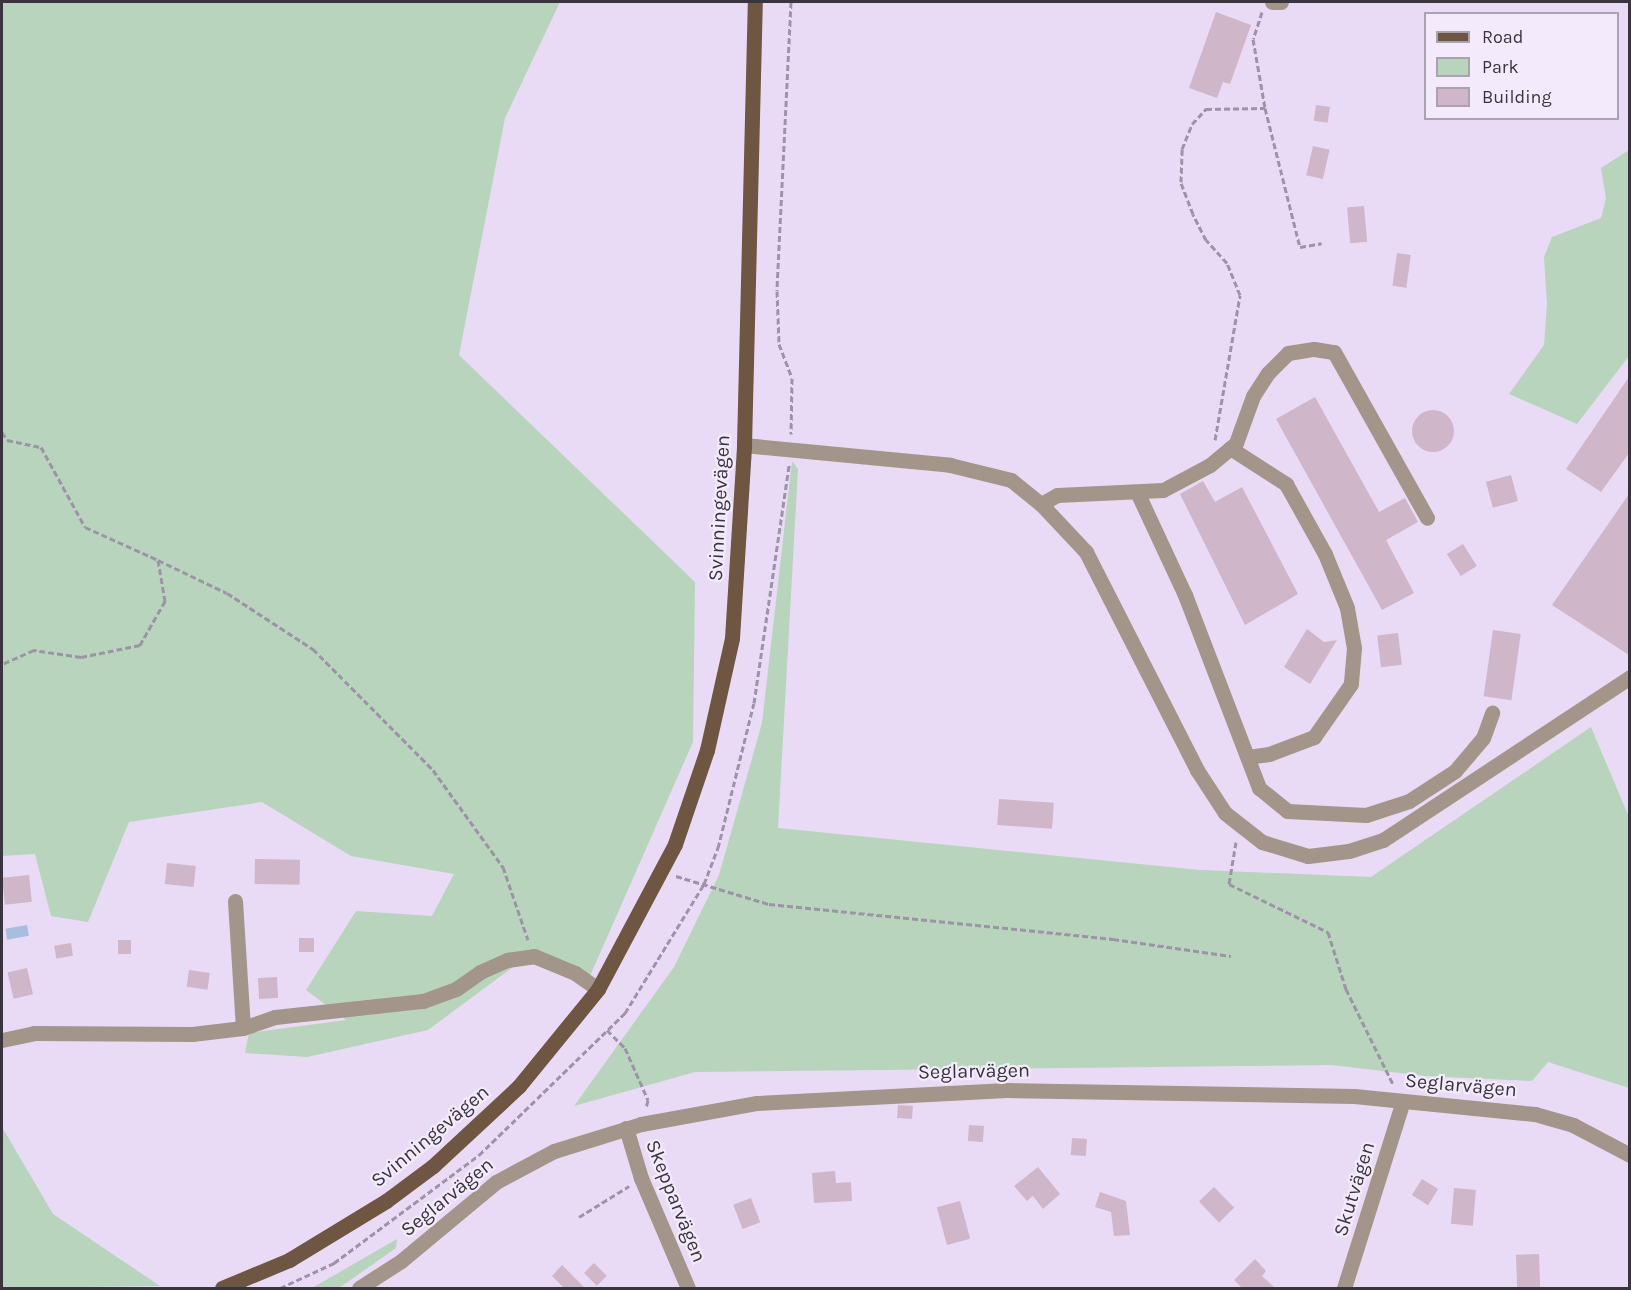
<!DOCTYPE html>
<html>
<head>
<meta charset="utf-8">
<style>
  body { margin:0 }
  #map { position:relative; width:1631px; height:1290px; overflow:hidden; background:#e9dbf6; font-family:Karla,sans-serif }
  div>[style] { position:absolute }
  .green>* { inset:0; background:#b8d4bc }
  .water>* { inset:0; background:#a8bede; transform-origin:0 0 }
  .building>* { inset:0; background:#cfb6c9; transform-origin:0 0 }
  .round { border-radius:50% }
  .path>* { height:3px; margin-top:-1.5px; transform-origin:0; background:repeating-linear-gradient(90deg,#9d93a7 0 6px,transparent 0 9px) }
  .minor>* { height:15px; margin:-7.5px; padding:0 7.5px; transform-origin:7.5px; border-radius:7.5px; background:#a39589 }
  .major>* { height:15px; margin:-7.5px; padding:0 7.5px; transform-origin:7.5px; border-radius:7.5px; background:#6e5642 }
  span { translate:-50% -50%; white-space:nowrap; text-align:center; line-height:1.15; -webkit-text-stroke:4.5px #f3ebfb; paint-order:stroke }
  .street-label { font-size:20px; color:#39343e }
  .frame { position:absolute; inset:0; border:3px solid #39343e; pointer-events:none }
  .legend { position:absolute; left:1424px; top:12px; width:195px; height:108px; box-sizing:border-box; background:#f3ebfb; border:2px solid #a9a2af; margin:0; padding:8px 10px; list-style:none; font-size:18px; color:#39343e }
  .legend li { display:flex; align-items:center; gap:12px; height:30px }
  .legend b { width:30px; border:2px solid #a9a2af }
</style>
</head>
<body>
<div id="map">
  <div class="green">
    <div style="clip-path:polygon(2px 2px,560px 2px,505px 118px,459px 355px,695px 582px,693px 742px,590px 976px,521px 961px,428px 1030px,307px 1057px,245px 1053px,249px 1033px,346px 1020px,306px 990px,356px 911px,432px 916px,454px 874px,351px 856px,262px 802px,129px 822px,88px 922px,51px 916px,35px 854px,2px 856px)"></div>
    <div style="clip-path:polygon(1629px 150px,1629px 356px,1577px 424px,1509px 394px,1544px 345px,1547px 304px,1544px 257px,1552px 237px,1601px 218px,1606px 198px,1601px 168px)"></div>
    <div style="clip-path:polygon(792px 461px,798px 469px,778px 828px,1200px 870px,1371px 877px,1591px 727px,1629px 817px,1629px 1088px,1548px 1062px,1532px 1081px,1425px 1076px,1332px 1065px,695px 1072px,574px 1106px,674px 967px,719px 875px,762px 723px)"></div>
    <div style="clip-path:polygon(2px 1127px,53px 1214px,160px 1286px,2px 1288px)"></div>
    <div style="clip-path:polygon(397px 1239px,396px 1248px,339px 1288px,312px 1288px)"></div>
  </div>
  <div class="water">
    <div style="left:27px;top:925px;width:11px;height:22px;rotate:80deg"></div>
  </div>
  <div class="building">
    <div style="clip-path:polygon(1216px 12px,1251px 25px,1230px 84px,1223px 82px,1217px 98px,1189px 88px)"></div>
    <div style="left:1316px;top:105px;width:14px;height:16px;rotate:8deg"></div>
    <div style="left:1313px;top:146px;width:17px;height:30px;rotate:13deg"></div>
    <div style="left:1364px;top:206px;width:36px;height:17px;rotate:85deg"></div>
    <div style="left:1397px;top:253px;width:14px;height:33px;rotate:8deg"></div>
    <div style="clip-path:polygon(1629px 377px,1629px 453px,1601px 492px,1566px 469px)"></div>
    <div style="clip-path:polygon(1315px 397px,1379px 512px,1405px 498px,1418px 522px,1386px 540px,1414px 593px,1382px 610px,1276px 419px)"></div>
    <div class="round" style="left:1412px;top:410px;width:42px;height:42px"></div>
    <div style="left:1511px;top:475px;width:27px;height:26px;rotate:75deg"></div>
    <div style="clip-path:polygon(1203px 481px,1215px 502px,1242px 487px,1298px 594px,1245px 625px,1180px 494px)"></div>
    <div style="clip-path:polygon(1629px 494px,1629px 655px,1552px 605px)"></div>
    <div style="left:1463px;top:544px;width:26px;height:19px;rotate:58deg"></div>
    <div style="clip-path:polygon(1307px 629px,1324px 642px,1337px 640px,1310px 684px,1284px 667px)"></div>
    <div style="left:1493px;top:630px;width:28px;height:67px;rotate:8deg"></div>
    <div style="left:1398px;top:633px;width:32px;height:21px;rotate:83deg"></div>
    <div style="left:999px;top:799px;width:55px;height:26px;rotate:4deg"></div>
    <div style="left:255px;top:859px;width:45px;height:25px;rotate:1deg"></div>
    <div style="left:167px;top:863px;width:29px;height:21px;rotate:6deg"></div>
    <div style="left:29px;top:875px;width:27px;height:27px;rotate:84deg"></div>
    <div style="left:299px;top:938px;width:15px;height:14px"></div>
    <div style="left:118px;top:940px;width:13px;height:14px"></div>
    <div style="left:71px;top:943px;width:13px;height:17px;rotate:81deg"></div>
    <div style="left:27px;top:968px;width:27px;height:20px;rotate:77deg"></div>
    <div style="left:189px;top:970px;width:21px;height:17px;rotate:8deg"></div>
    <div style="left:277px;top:977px;width:21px;height:19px;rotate:87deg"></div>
    <div style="left:898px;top:1105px;width:15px;height:13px;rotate:4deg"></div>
    <div style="left:969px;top:1125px;width:15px;height:16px;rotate:4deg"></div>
    <div style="left:1072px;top:1138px;width:15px;height:17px;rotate:4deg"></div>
    <div style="clip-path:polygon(1038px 1167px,1060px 1194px,1043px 1209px,1033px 1196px,1027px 1201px,1014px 1186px)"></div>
    <div style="clip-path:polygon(835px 1171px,836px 1183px,851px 1182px,852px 1201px,814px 1203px,812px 1173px)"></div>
    <div style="left:1422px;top:1179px;width:19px;height:19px;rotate:32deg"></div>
    <div style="left:1214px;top:1187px;width:29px;height:21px;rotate:46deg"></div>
    <div style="left:1454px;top:1188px;width:22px;height:36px;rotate:5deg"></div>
    <div style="clip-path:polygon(1100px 1192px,1126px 1201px,1130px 1235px,1114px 1236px,1111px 1212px,1095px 1207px)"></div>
    <div style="left:751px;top:1198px;width:26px;height:19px;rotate:69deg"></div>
    <div style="left:960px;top:1201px;width:39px;height:24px;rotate:75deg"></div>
    <div style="left:1539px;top:1254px;width:34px;height:23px;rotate:88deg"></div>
    <div style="clip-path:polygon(1255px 1259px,1266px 1271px,1262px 1276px,1275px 1288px,1242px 1288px,1234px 1280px)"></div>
    <div style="left:594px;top:1263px;width:18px;height:14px;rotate:45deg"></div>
    <div style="clip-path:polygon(562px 1265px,585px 1288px,564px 1288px,552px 1276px)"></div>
  </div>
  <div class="path">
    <div style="left:791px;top:2px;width:289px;rotate:92.8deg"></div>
    <div style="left:777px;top:291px;width:53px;rotate:87.8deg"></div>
    <div style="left:779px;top:344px;width:36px;rotate:69deg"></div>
    <div style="left:792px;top:378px;width:56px;rotate:91deg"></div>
    <div style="left:1262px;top:12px;width:28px;rotate:108deg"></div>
    <div style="left:1253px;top:39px;width:70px;rotate:80.1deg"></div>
    <div style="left:1265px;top:108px;width:143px;rotate:75.9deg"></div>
    <div style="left:1300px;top:247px;width:22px;rotate:-10deg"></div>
    <div style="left:2px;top:432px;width:9px;rotate:58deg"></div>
    <div style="left:7px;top:440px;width:35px;rotate:12deg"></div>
    <div style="left:41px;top:447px;width:91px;rotate:61.2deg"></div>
    <div style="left:85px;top:527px;width:80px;rotate:24.3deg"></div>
    <div style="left:158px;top:560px;width:42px;rotate:80.3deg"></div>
    <div style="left:165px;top:601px;width:51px;rotate:119.6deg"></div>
    <div style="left:140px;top:645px;width:60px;rotate:168.5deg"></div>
    <div style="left:81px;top:657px;width:48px;rotate:-171.5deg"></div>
    <div style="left:34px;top:650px;width:35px;rotate:156deg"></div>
    <div style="left:1215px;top:440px;width:147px;rotate:-80.2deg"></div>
    <div style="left:1240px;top:295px;width:35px;rotate:-112deg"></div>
    <div style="left:1227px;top:263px;width:31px;rotate:-132deg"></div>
    <div style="left:1206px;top:240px;width:29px;rotate:-117deg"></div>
    <div style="left:1193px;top:214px;width:34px;rotate:-111deg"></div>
    <div style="left:1181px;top:182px;width:33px;rotate:-88deg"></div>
    <div style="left:1182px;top:149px;width:27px;rotate:-68deg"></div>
    <div style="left:1192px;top:124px;width:21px;rotate:-47deg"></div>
    <div style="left:1206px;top:109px;width:59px;rotate:-1deg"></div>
    <div style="left:158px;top:560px;width:76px;rotate:25.6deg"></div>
    <div style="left:227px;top:593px;width:103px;rotate:33.1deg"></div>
    <div style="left:313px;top:649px;width:170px;rotate:45.2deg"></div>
    <div style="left:433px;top:770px;width:120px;rotate:54.2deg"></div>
    <div style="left:503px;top:867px;width:77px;rotate:71.1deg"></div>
    <div style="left:1236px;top:842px;width:43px;rotate:99.5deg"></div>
    <div style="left:1229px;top:884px;width:110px;rotate:25.9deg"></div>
    <div style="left:1328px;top:932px;width:60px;rotate:72.5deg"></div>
    <div style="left:1346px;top:989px;width:106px;rotate:63.7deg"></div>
    <div style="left:676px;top:876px;width:97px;rotate:16.8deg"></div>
    <div style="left:769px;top:904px;width:346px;rotate:5.8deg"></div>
    <div style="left:1113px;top:939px;width:119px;rotate:8.2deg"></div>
    <div style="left:607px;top:1030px;width:25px;rotate:45deg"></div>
    <div style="left:625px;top:1048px;width:57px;rotate:66.1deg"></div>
    <div style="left:648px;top:1100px;width:8px;rotate:104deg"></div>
    <div style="left:579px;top:1217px;width:59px;rotate:-31.8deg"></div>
    <div style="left:280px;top:1288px;width:60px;rotate:-24.8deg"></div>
    <div style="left:334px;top:1263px;width:181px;rotate:-36.7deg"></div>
    <div style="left:479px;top:1155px;width:204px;rotate:-44.2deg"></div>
    <div style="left:625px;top:1013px;width:151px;rotate:-58.5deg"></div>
    <div style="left:704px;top:884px;width:39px;rotate:-69deg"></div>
    <div style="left:718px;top:848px;width:149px;rotate:-76.1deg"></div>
    <div style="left:754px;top:703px;width:241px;rotate:-81.6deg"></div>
  </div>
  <div class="minor">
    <div style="left:1272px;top:2px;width:9px"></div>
    <div style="left:744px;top:445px;width:207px;rotate:5.5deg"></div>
    <div style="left:950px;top:465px;width:63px;rotate:13.8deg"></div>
    <div style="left:1011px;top:480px;width:38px;rotate:39deg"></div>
    <div style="left:1041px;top:504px;width:66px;rotate:46.8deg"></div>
    <div style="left:1086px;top:552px;width:245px;rotate:63deg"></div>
    <div style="left:1197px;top:770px;width:51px;rotate:56.9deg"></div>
    <div style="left:1225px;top:813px;width:47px;rotate:38.1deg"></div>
    <div style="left:1262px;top:842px;width:48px;rotate:16.9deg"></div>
    <div style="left:1308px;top:856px;width:41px;rotate:-7deg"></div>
    <div style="left:1349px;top:851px;width:36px;rotate:-18deg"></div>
    <div style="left:1383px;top:840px;width:296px;rotate:-33.4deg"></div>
    <div style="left:1230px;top:448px;width:67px;rotate:32.7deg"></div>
    <div style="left:1286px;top:484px;width:80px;rotate:60.9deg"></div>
    <div style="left:1325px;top:554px;width:58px;rotate:67.8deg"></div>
    <div style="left:1347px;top:608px;width:41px;rotate:80.1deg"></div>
    <div style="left:1354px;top:648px;width:36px;rotate:95deg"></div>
    <div style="left:1351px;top:684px;width:65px;rotate:124.9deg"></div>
    <div style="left:1314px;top:737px;width:48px;rotate:159.3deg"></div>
    <div style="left:1269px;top:754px;width:21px;rotate:172deg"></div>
    <div style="left:1137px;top:492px;width:114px;rotate:65deg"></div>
    <div style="left:1185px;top:595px;width:207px;rotate:69deg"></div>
    <div style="left:1259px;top:788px;width:36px;rotate:39deg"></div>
    <div style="left:1287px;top:811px;width:79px;rotate:2.9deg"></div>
    <div style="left:1366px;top:815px;width:45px;rotate:-18deg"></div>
    <div style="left:1409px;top:801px;width:55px;rotate:-33.1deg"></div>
    <div style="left:1455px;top:771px;width:43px;rotate:-49.7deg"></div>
    <div style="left:1483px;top:738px;width:27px;rotate:-70deg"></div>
    <div style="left:1041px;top:504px;width:18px;rotate:-29deg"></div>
    <div style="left:1057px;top:495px;width:106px;rotate:-2.7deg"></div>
    <div style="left:1163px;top:490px;width:53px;rotate:-28deg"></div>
    <div style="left:1210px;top:465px;width:34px;rotate:-40deg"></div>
    <div style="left:1236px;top:443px;width:50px;rotate:-70.1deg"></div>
    <div style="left:1253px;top:396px;width:27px;rotate:-57deg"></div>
    <div style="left:1268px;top:373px;width:28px;rotate:-45deg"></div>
    <div style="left:1288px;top:353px;width:26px;rotate:-9deg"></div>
    <div style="left:1314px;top:349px;width:20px;rotate:9deg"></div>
    <div style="left:1334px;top:352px;width:190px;rotate:60.7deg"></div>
    <div style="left:235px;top:901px;width:127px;rotate:86.4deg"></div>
    <div style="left:2px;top:1040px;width:33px;rotate:-12deg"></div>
    <div style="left:34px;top:1033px;width:158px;rotate:0.4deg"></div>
    <div style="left:192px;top:1034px;width:51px;rotate:-6.7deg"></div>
    <div style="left:243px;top:1028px;width:34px;rotate:-19deg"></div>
    <div style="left:275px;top:1017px;width:149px;rotate:-6.2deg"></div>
    <div style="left:423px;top:1001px;width:35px;rotate:-20deg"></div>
    <div style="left:456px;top:989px;width:29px;rotate:-35deg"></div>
    <div style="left:480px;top:972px;width:30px;rotate:-24deg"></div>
    <div style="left:507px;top:960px;width:27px;rotate:-8deg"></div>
    <div style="left:534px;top:956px;width:44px;rotate:22.5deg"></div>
    <div style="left:575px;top:973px;width:28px;rotate:35deg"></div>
    <div style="left:626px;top:1128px;width:52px;rotate:73.3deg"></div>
    <div style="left:641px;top:1178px;width:120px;rotate:66.9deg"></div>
    <div style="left:359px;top:1288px;width:50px;rotate:-32.7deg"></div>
    <div style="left:401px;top:1261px;width:124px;rotate:-39.7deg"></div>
    <div style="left:496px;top:1182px;width:66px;rotate:-28.1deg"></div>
    <div style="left:554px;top:1151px;width:91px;rotate:-17.2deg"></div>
    <div style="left:641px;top:1124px;width:118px;rotate:-10.3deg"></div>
    <div style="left:757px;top:1103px;width:250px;rotate:-3deg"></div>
    <div style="left:1007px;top:1090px;width:347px;rotate:1deg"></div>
    <div style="left:1354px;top:1096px;width:182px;rotate:5.7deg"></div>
    <div style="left:1535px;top:1114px;width:40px;rotate:16deg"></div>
    <div style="left:1573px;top:1125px;width:64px;rotate:27.8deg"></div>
    <div style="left:1344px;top:1288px;width:196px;rotate:-72.5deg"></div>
  </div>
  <div class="major">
    <div style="left:222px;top:1288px;width:73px;rotate:-22.7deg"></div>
    <div style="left:289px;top:1260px;width:114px;rotate:-31.3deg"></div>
    <div style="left:386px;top:1201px;width:59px;rotate:-36.7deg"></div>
    <div style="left:433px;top:1166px;width:117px;rotate:-42.9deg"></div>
    <div style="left:519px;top:1086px;width:125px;rotate:-50.8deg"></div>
    <div style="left:598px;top:989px;width:164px;rotate:-62deg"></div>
    <div style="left:675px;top:844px;width:99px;rotate:-71.2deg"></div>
    <div style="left:707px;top:750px;width:115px;rotate:-77.4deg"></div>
    <div style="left:732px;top:638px;width:193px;rotate:-86.4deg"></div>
    <div style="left:744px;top:445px;width:443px;rotate:-88.6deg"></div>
  </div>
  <div class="street-label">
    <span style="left:719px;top:508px;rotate:-87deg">Svinningevägen</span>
    <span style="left:974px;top:1071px;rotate:-1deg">Seglarvägen</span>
    <span style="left:1461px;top:1085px;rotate:5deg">Seglarvägen</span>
    <span style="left:430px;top:1136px;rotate:-40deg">Svinningevägen</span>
    <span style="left:1354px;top:1189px;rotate:-73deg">Skutvägen</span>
    <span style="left:447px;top:1197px;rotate:-39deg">Seglarvägen</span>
    <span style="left:676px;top:1201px;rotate:68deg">Skepparvägen</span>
  </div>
  <div class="frame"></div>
  <ul class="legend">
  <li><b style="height:8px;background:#6e5642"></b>Road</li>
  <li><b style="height:16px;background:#b8d4bc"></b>Park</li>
  <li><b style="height:16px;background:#cfb6c9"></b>Building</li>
  </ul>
</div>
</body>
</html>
